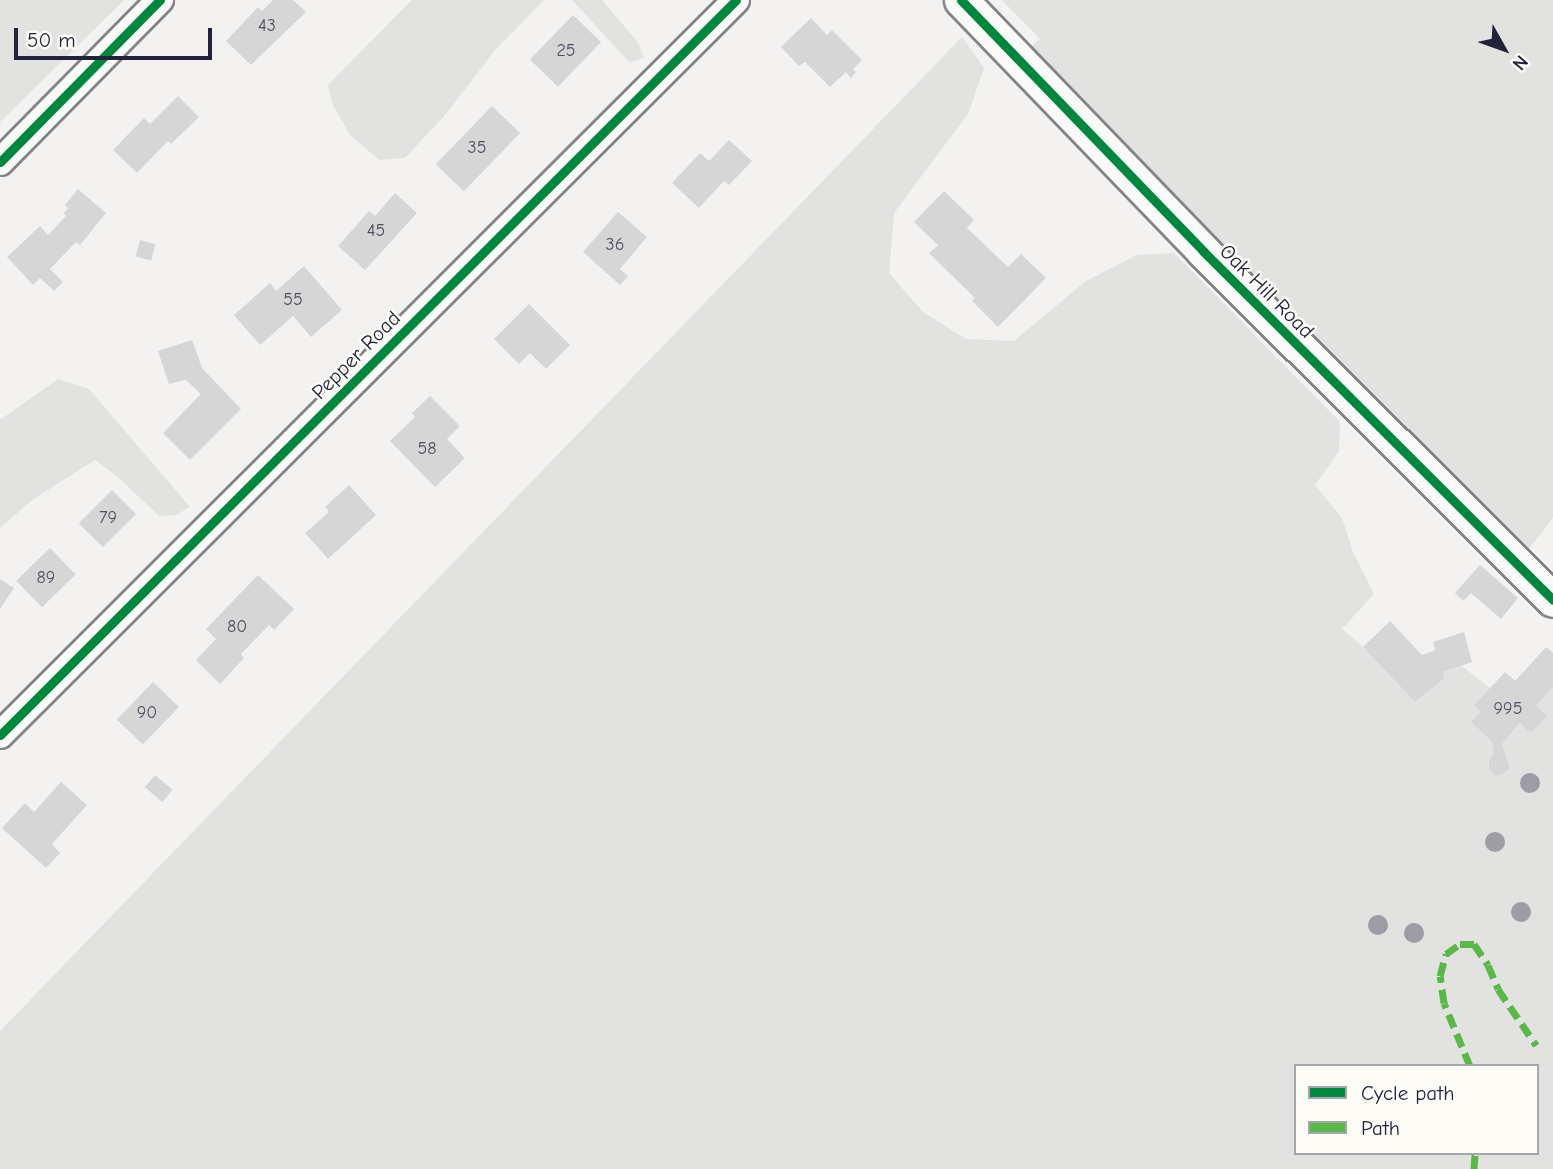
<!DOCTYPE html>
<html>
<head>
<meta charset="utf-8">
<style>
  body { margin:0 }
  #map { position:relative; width:1553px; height:1169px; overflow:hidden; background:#f3f2f0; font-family:"Comic Neue",sans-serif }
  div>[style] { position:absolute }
  .green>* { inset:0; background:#e2e2e1 }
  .building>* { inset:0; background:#d7d6d6; transform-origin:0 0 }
  .roads { filter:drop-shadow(2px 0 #848488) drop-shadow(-2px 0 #848488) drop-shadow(0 2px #848488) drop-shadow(0 -2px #848488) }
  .minor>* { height:26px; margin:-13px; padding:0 13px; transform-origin:13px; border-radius:13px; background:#fafaf8 }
  .tertiary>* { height:33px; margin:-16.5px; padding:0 16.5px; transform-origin:16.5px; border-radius:16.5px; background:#fafaf8 }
  .quiet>* { height:7px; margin-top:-3.5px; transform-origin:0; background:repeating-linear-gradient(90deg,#58b947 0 14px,transparent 0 21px) }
  .cycleway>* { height:9px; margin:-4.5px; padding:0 4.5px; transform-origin:4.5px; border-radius:4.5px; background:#00873e }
  .trees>* { width:20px; height:20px; margin:-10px; border-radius:50%; background:#9e9da6 }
  span { translate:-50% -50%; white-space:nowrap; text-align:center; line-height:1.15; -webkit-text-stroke:5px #fdfcf7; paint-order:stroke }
  .number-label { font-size:18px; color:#4f4f62 }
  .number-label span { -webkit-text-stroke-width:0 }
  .street-label { font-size:21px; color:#22223b }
  .legend { position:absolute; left:1294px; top:1064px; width:245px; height:91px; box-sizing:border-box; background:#fdfcf7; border:2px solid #a5a5ac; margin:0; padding:9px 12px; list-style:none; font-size:21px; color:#22223b }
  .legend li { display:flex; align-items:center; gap:14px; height:35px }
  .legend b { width:35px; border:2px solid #a5a5ac }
  .north { position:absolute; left:1469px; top:14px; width:70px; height:70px; -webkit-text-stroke:5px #fdfcf7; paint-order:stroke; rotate:130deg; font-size:19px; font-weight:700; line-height:28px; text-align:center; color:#22223b }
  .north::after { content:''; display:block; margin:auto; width:24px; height:32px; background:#22223b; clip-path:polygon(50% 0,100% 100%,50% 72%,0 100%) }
  .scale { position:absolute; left:14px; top:28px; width:198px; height:32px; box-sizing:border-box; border:4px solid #22223b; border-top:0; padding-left:9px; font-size:21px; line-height:24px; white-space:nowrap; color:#22223b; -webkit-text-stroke:5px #fdfcf7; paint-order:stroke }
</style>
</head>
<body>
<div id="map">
  <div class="green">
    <div style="clip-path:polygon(0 0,124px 0,0 122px)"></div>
    <div style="clip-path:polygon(412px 0,544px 0,495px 50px,446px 114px,405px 158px,379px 160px,350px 135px,332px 103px,328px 85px)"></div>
    <div style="clip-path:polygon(572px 0,602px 0,637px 41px,644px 57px,630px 63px)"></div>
    <div style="clip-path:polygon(1002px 0,1553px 0,1553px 518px,1528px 550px,1028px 49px,1040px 39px)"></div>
    <div style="clip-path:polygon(evenodd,962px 37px,984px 68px,968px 114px,894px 213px,889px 273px,923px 312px,966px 339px,1014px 341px,1086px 281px,1137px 255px,1174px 253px,1340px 422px,1339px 451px,1315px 485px,1342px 518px,1353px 552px,1374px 594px,1342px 629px,1363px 647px,1415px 702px,1445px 678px,1443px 672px,1462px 666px,1490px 688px,1474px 705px,1480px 712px,1471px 722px,1492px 742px,1494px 754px,1489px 760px,1489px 770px,1495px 776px,1503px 774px,1510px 768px,1502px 744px,1553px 687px,1553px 1169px,0 1169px,0 1031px,962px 37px,1296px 1066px,1537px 1066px,1537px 1153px,1296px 1153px,1296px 1066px)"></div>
    <div style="clip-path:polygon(58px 379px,89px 389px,190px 507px,176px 515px,159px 516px,118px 477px,95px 460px,32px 500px,0 528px,0 420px)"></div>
  </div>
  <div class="building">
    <div style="clip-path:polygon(273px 0,293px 0,306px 12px,251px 65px,226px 41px,258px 7px,262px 11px)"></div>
    <div style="left:573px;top:15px;width:39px;height:62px;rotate:44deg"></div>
    <div style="clip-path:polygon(811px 18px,827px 35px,832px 30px,862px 60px,853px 69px,856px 72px,851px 78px,846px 72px,830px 87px,805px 62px,799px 66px,781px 47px)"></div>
    <div style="clip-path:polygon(178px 96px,199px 117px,171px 144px,168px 141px,137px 173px,113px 150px,144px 118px,150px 124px)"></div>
    <div style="left:492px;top:106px;width:39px;height:81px;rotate:44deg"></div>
    <div style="clip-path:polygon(729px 140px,752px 161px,729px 185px,724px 181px,699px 208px,672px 183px,700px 153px,709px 161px)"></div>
    <div style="clip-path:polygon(78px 189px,106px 213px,80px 245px,76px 242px,50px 269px,63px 282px,54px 291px,40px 278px,33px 285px,7px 257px,40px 226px,48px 235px,66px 216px,64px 213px,68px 208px,65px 205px)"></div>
    <div style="clip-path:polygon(944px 191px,974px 220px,967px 228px,1008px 267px,1021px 254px,1046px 278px,998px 327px,972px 301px,975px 298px,929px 253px,938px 245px,914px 222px)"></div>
    <div style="clip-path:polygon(395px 193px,417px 213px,365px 270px,338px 246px,369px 211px,375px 216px)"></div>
    <div style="clip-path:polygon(618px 212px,647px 237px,620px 269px,628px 276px,620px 285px,583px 252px)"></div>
    <div style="left:140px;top:240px;width:16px;height:17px;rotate:15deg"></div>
    <div style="clip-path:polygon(304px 266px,342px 310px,311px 337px,293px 316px,260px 345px,234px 315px,270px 283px,276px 291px)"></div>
    <div style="clip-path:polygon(529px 304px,570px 345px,546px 369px,530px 353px,519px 364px,494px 339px)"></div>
    <div style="clip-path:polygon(192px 340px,202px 368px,241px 409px,190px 460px,163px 433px,201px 394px,186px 380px,169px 384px,158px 351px)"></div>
    <div style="clip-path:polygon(430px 396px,460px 426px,447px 439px,465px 458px,435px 487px,390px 441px,415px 417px,412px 413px)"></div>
    <div style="clip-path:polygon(349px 485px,376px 515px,328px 559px,305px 533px,329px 512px,325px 507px)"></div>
    <div style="left:112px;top:490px;width:34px;height:47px;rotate:45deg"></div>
    <div style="left:50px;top:548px;width:37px;height:47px;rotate:46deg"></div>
    <div style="clip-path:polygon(1480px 565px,1518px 598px,1501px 619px,1471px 593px,1463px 601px,1455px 593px)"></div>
    <div style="clip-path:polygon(258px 575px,294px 609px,274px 630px,269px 625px,241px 654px,244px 658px,220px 684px,196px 660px,216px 639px,206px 629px)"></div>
    <div style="clip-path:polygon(0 579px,14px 588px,0 609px)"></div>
    <div style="clip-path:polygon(1390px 621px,1422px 655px,1435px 650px,1433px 642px,1464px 632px,1472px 662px,1443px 672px,1445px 678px,1415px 702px,1363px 647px)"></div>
    <div style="clip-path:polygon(1546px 647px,1553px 653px,1553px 687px,1536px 706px,1547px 716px,1531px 733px,1520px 723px,1502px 744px,1510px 768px,1503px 774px,1495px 776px,1489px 770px,1489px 760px,1494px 754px,1492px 742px,1471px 722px,1480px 712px,1474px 705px,1505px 672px,1515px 681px)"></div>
    <div style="left:153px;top:682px;width:36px;height:52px;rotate:44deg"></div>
    <div style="left:155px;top:775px;width:23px;height:16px;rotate:40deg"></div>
    <div style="clip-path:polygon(61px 782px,87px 805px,52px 844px,60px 853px,46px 868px,2px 828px,25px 803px,34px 812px)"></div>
  </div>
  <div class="roads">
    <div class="minor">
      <div style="left:0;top:162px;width:228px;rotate:-45.4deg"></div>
      <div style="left:0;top:735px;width:1040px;rotate:-44.96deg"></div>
    </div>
    <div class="tertiary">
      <div style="left:961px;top:0;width:349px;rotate:46deg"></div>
      <div style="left:1203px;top:251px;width:494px;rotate:44.9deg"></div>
    </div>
  </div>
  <div class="quiet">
    <div style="left:1470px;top:1066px;width:68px;rotate:-112.4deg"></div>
    <div style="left:1444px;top:1003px;width:27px;rotate:-98deg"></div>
    <div style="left:1440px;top:976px;width:23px;rotate:-75deg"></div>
    <div style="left:1446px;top:954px;width:17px;rotate:-36deg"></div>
    <div style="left:1460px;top:944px;width:14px"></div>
    <div style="left:1474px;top:944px;width:25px;rotate:56deg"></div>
    <div style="left:1488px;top:965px;width:26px;rotate:67deg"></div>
    <div style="left:1498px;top:989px;width:68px;rotate:55.8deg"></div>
    <div style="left:1474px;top:1169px;width:16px;rotate:-86deg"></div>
  </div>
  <div class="cycleway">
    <div style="left:961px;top:0;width:349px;rotate:46deg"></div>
    <div style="left:1203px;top:251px;width:494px;rotate:44.9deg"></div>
    <div style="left:0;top:162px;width:228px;rotate:-45.4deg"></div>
    <div style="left:0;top:735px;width:1040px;rotate:-44.96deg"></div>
  </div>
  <div class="trees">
    <div style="left:1530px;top:783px"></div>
    <div style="left:1495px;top:842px"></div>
    <div style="left:1521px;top:912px"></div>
    <div style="left:1378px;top:925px"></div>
    <div style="left:1414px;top:933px"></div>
  </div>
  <div class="number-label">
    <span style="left:267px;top:26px">43</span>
    <span style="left:566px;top:51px">25</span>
    <span style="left:477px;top:148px">35</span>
    <span style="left:376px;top:231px">45</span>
    <span style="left:615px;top:245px">36</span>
    <span style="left:293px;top:300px">55</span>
    <span style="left:427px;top:449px">58</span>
    <span style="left:108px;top:518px">79</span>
    <span style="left:46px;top:578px">89</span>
    <span style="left:237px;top:627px">80</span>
    <span style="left:1508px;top:709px">995</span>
    <span style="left:147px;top:713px">90</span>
  </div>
  <div class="street-label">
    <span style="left:1267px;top:291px;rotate:45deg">Oak Hill Road</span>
    <span style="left:356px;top:355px;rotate:-45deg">Pepper Road</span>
  </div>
  <ul class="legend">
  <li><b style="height:9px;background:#00873e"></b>Cycle path</li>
  <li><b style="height:9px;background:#58b947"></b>Path</li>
  </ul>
  <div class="north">N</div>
  <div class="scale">50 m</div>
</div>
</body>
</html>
